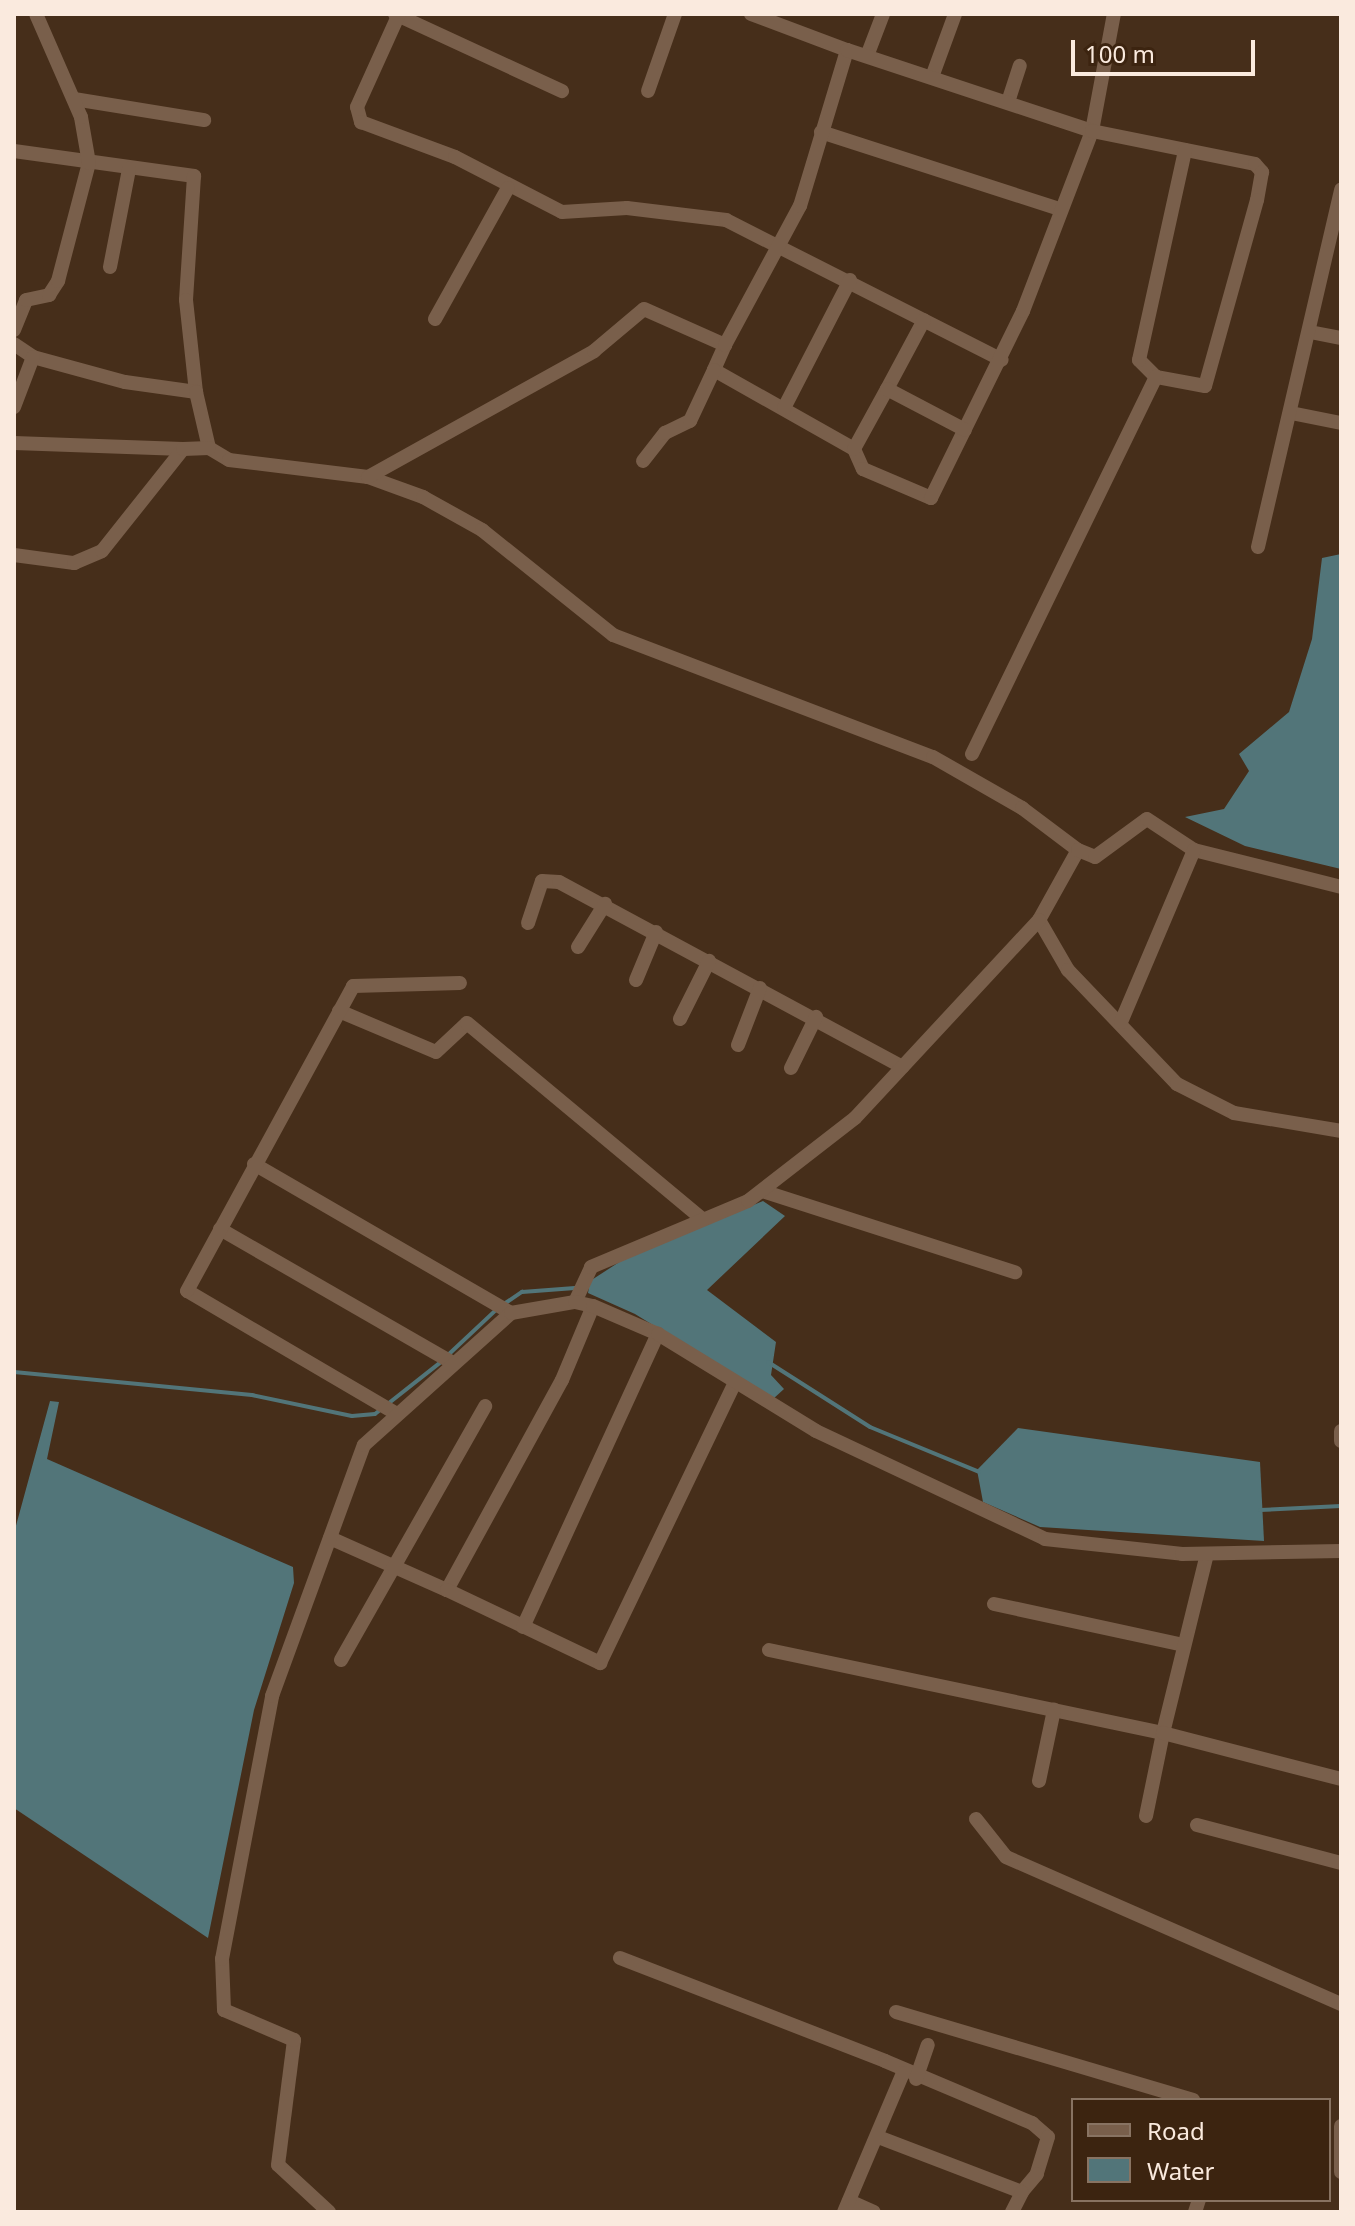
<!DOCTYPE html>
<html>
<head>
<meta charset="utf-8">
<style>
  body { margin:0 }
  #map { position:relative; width:1355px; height:2226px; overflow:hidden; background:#462e1a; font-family:"Noto Sans",sans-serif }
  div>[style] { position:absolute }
  .water>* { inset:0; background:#527579 }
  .stream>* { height:4px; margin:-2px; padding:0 2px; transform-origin:2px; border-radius:2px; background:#527579 }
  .minor>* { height:14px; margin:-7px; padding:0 7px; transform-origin:7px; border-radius:7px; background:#795f4b }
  span { translate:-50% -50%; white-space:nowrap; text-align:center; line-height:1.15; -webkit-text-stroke:7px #3c2410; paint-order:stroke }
  .frame { position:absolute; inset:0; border:16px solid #faeade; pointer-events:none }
  .legend { position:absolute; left:1071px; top:2098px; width:260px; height:104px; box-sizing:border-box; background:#3c2410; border:2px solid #887362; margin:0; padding:10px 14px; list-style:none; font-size:24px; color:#faeade }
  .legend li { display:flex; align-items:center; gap:16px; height:40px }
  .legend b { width:40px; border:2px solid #887362 }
  .scale { position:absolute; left:1071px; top:40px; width:184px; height:36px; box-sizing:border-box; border:4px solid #faeade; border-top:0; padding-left:10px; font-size:24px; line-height:28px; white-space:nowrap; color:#faeade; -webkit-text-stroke:6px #3c2410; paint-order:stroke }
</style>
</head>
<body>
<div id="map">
  <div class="water">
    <div style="clip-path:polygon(1341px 554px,1341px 869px,1245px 846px,1185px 817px,1224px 809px,1249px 771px,1239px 754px,1289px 712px,1312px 639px,1322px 558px)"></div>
    <div style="clip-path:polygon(763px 1201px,785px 1216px,707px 1290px,776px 1342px,771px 1375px,784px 1389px,773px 1399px,635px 1314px,588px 1293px,590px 1281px,624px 1259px)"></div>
    <div style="clip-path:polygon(50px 1401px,59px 1402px,47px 1459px,293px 1567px,294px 1583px,254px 1710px,208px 1938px,14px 1808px,14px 1533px)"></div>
    <div style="clip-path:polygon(1018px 1428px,1260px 1462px,1264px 1541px,1040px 1527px,983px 1502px,977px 1470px)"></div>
  </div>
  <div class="stream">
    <div style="left:504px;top:1304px;width:22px;rotate:-34deg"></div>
    <div style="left:522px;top:1292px;width:53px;rotate:-4.3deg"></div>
    <div style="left:448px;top:1355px;width:67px;rotate:-43.2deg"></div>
    <div style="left:768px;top:1362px;width:121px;rotate:32.5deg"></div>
    <div style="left:870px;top:1427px;width:118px;rotate:22.4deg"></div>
    <div style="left:14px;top:1372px;width:239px;rotate:5.5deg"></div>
    <div style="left:252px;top:1395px;width:102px;rotate:11.9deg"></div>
    <div style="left:352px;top:1416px;width:23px;rotate:-5deg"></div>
    <div style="left:375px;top:1414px;width:85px;rotate:-38.3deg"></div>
    <div style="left:1260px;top:1510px;width:81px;rotate:-2.8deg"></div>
  </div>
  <div class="minor">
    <div style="left:395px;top:14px;width:184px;rotate:24.8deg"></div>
    <div style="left:399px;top:14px;width:102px;rotate:114.3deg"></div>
    <div style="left:357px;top:107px;width:16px;rotate:75deg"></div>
    <div style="left:361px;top:122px;width:100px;rotate:20.4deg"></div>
    <div style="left:455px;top:157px;width:120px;rotate:27.2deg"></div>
    <div style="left:562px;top:212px;width:65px;rotate:-3.5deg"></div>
    <div style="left:627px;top:208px;width:100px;rotate:6.9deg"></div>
    <div style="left:726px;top:220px;width:309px;rotate:26.9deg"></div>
    <div style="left:751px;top:14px;width:103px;rotate:20.6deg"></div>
    <div style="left:867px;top:56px;width:45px;rotate:-69.1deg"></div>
    <div style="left:932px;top:77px;width:67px;rotate:-69.9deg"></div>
    <div style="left:648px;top:91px;width:82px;rotate:-70.7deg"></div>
    <div style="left:74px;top:99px;width:132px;rotate:9.2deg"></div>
    <div style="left:1008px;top:102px;width:38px;rotate:-72deg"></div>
    <div style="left:821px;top:132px;width:251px;rotate:17.9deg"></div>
    <div style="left:14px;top:151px;width:182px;rotate:7.9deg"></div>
    <div style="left:194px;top:176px;width:124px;rotate:93.7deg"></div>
    <div style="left:186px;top:300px;width:93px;rotate:83.8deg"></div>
    <div style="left:110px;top:267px;width:100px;rotate:-79deg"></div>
    <div style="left:435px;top:319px;width:150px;rotate:-60.9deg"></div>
    <div style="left:14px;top:330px;width:32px;rotate:-68deg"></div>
    <div style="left:26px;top:300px;width:24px;rotate:-12deg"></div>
    <div style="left:49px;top:295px;width:17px;rotate:-57deg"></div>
    <div style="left:58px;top:281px;width:122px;rotate:-75.3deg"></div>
    <div style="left:89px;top:163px;width:47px;rotate:-99.9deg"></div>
    <div style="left:81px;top:117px;width:112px;rotate:-113.6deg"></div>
    <div style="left:1310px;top:332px;width:32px;rotate:11deg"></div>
    <div style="left:14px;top:344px;width:23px;rotate:34deg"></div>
    <div style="left:33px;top:357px;width:95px;rotate:15.2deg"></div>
    <div style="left:125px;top:382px;width:72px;rotate:8deg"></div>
    <div style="left:196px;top:392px;width:57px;rotate:76.9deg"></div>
    <div style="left:209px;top:448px;width:23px;rotate:31deg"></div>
    <div style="left:229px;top:460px;width:140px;rotate:7deg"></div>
    <div style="left:368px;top:477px;width:59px;rotate:20deg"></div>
    <div style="left:423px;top:497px;width:68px;rotate:29.2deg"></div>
    <div style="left:482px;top:530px;width:168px;rotate:38.7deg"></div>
    <div style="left:613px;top:635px;width:342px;rotate:20.9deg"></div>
    <div style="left:933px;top:757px;width:103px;rotate:29.8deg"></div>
    <div style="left:1022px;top:808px;width:70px;rotate:36.9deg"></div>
    <div style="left:1078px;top:850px;width:80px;rotate:119.1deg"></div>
    <div style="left:1039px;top:920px;width:58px;rotate:59.9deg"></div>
    <div style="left:1068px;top:970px;width:158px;rotate:46.3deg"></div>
    <div style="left:1177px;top:1084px;width:64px;rotate:27deg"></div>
    <div style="left:1234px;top:1113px;width:109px;rotate:9.5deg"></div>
    <div style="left:725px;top:345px;width:27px;rotate:114deg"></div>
    <div style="left:714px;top:370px;width:161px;rotate:29.4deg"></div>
    <div style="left:854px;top:449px;width:22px;rotate:66deg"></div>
    <div style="left:863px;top:469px;width:74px;rotate:23.1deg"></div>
    <div style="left:931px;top:498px;width:208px;rotate:-63.8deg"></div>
    <div style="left:1023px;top:311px;width:193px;rotate:-69deg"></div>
    <div style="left:1092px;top:131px;width:119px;rotate:-79.4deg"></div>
    <div style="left:887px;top:389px;width:78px;rotate:-61.8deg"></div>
    <div style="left:14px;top:407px;width:53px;rotate:-69.2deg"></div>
    <div style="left:784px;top:408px;width:144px;rotate:-62.7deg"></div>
    <div style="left:1291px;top:413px;width:51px;rotate:11.3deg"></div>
    <div style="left:14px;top:443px;width:169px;rotate:2deg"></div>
    <div style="left:854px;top:449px;width:68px;rotate:-61.2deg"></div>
    <div style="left:887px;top:389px;width:88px;rotate:27.7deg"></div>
    <div style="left:643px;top:461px;width:36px;rotate:-52deg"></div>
    <div style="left:665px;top:433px;width:28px;rotate:-26deg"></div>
    <div style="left:690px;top:421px;width:56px;rotate:-64.8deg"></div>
    <div style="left:368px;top:477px;width:259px;rotate:-29.1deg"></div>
    <div style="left:594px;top:351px;width:65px;rotate:-40deg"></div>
    <div style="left:644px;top:309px;width:89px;rotate:24deg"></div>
    <div style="left:725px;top:345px;width:158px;rotate:-61.7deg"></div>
    <div style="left:800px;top:206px;width:163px;rotate:-73.2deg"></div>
    <div style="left:847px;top:50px;width:258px;rotate:18.3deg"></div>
    <div style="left:1092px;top:131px;width:166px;rotate:11.4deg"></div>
    <div style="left:1255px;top:164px;width:11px;rotate:49deg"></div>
    <div style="left:1262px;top:172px;width:28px;rotate:100deg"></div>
    <div style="left:1257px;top:200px;width:193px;rotate:105.6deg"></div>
    <div style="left:1205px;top:386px;width:50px;rotate:-169.6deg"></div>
    <div style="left:1156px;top:377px;width:24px;rotate:-135deg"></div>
    <div style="left:1139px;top:360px;width:215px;rotate:-77.6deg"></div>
    <div style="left:1258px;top:547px;width:367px;rotate:-76.9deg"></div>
    <div style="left:14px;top:555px;width:61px;rotate:7.6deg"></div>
    <div style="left:74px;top:563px;width:30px;rotate:-23deg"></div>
    <div style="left:102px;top:551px;width:130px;rotate:-51.5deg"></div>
    <div style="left:183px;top:449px;width:26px;rotate:-2deg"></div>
    <div style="left:972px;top:754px;width:420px;rotate:-64deg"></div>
    <div style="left:1078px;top:850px;width:18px;rotate:22deg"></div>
    <div style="left:1095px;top:857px;width:64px;rotate:-36.2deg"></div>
    <div style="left:1147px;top:819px;width:56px;rotate:33.4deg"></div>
    <div style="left:1194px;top:850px;width:152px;rotate:14.1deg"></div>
    <div style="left:528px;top:923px;width:44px;rotate:-71.6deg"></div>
    <div style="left:542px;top:881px;width:17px;rotate:3deg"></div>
    <div style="left:559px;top:882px;width:390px;rotate:28.3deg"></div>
    <div style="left:578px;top:947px;width:51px;rotate:-57.9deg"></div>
    <div style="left:636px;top:980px;width:52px;rotate:-67.4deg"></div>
    <div style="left:339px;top:1011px;width:105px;rotate:22.9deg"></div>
    <div style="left:436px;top:1052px;width:42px;rotate:-43.1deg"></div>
    <div style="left:467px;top:1023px;width:306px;rotate:39.8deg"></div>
    <div style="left:680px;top:1019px;width:65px;rotate:-63.4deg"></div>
    <div style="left:1121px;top:1022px;width:187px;rotate:-67deg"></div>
    <div style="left:738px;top:1045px;width:61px;rotate:-68.9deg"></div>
    <div style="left:791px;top:1068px;width:57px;rotate:-63.9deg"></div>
    <div style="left:254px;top:1164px;width:297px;rotate:30.1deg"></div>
    <div style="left:762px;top:1191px;width:266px;rotate:17.8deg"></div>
    <div style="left:220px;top:1229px;width:269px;rotate:29.9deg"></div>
    <div style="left:575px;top:1302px;width:38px;rotate:-65deg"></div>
    <div style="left:591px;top:1267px;width:170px;rotate:-22.8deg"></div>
    <div style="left:748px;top:1201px;width:135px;rotate:-37.8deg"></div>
    <div style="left:855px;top:1118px;width:270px;rotate:-47.1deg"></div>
    <div style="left:397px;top:1414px;width:243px;rotate:-149.6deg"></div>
    <div style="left:187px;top:1291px;width:347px;rotate:-61.4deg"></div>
    <div style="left:353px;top:986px;width:107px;rotate:-1.6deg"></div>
    <div style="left:1341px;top:1431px;width:10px;rotate:90deg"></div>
    <div style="left:330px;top:1538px;width:128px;rotate:24deg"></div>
    <div style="left:447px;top:1590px;width:239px;rotate:-61.3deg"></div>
    <div style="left:562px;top:1380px;width:80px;rotate:-67.3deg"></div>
    <div style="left:447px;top:1590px;width:170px;rotate:25.5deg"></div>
    <div style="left:600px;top:1663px;width:309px;rotate:-64.3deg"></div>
    <div style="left:994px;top:1604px;width:194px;rotate:12.2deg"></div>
    <div style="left:523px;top:1627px;width:323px;rotate:-65.3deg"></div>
    <div style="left:769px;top:1650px;width:403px;rotate:11.9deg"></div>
    <div style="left:1163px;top:1733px;width:184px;rotate:-76.2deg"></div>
    <div style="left:341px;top:1660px;width:292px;rotate:-60.4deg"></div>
    <div style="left:1039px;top:1781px;width:73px;rotate:-78.1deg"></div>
    <div style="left:1146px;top:1816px;width:85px;rotate:-78.4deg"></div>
    <div style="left:1163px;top:1733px;width:184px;rotate:14.5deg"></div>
    <div style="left:976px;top:1819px;width:48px;rotate:51.7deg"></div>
    <div style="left:1006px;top:1857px;width:366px;rotate:23.7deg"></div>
    <div style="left:1197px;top:1825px;width:149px;rotate:14.8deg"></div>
    <div style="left:620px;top:1958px;width:284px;rotate:21.2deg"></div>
    <div style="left:885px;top:2061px;width:160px;rotate:22.9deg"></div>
    <div style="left:1032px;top:2123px;width:21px;rotate:41deg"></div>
    <div style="left:1048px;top:2137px;width:39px;rotate:107deg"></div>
    <div style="left:1037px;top:2174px;width:23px;rotate:130deg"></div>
    <div style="left:1022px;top:2192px;width:154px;rotate:-159.1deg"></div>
    <div style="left:896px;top:2012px;width:310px;rotate:16.5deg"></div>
    <div style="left:916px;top:2079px;width:36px;rotate:-71deg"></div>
    <div style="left:1341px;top:2126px;width:46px;rotate:90deg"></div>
    <div style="left:849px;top:2201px;width:27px;rotate:24deg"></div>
    <div style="left:329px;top:2212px;width:69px;rotate:-137.3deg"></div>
    <div style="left:278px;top:2165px;width:126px;rotate:-82.7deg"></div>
    <div style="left:294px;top:2040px;width:76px;rotate:-156.8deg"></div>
    <div style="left:224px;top:2010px;width:51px;rotate:-92.2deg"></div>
    <div style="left:222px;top:1959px;width:268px;rotate:-79.2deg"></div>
    <div style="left:272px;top:1696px;width:267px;rotate:-69.9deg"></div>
    <div style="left:364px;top:1445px;width:198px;rotate:-41.9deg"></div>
    <div style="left:511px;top:1313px;width:65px;rotate:-9.8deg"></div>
    <div style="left:575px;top:1302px;width:18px;rotate:13deg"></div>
    <div style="left:593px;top:1306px;width:71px;rotate:23.3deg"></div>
    <div style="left:658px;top:1334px;width:185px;rotate:31.5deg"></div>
    <div style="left:816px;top:1431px;width:253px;rotate:25.2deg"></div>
    <div style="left:1045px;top:1539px;width:138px;rotate:6.2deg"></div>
    <div style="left:1182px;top:1554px;width:159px;rotate:-1.1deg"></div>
    <div style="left:844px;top:2212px;width:151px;rotate:-67deg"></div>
    <div style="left:1012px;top:2212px;width:22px;rotate:-63deg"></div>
    <div style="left:1195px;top:2212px;width:13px;rotate:-72deg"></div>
  </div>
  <div class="frame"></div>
  <ul class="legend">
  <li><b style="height:10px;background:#795f4b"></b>Road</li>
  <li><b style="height:22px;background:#527579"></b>Water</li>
  </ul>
  <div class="scale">100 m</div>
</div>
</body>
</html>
